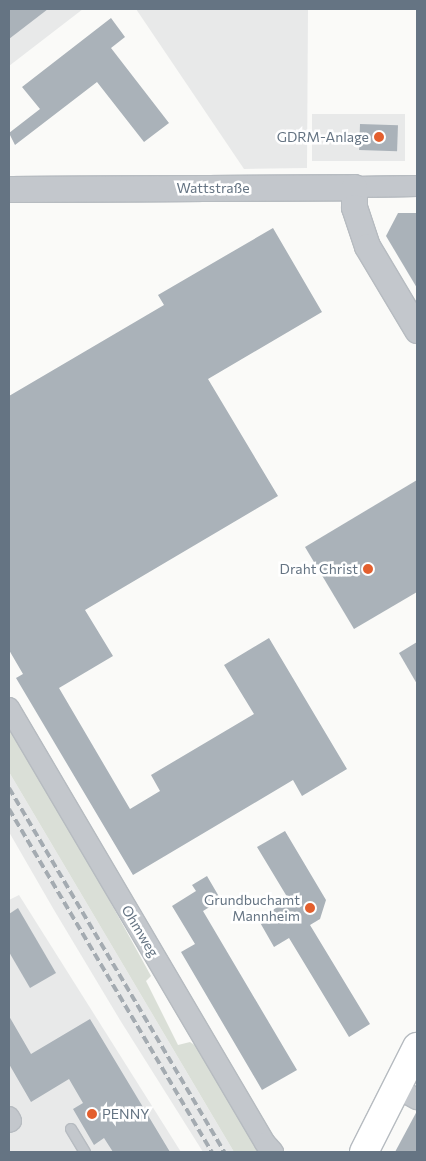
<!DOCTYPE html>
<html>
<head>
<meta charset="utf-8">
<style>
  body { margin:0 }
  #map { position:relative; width:426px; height:1161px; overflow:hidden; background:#fafaf8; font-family:Commissioner,sans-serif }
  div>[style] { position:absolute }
  .built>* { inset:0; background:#e8e9e9; transform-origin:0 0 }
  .green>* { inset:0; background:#dadfd7 }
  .building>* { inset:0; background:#aab2b9; transform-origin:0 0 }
  .roads { filter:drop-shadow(1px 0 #b6bbc0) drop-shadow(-1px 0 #b6bbc0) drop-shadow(0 1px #b6bbc0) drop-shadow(0 -1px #b6bbc0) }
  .service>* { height:10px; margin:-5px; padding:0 5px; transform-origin:5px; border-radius:5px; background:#c3c7cc }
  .minor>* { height:20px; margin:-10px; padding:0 10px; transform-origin:10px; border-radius:10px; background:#c3c7cc }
  .tertiary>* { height:25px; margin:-12.5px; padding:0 12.5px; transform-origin:12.5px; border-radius:12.5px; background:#c3c7cc }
  .secondary>* { height:28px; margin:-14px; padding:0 14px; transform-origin:14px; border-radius:14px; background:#fff }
  .rail>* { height:4px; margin-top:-2px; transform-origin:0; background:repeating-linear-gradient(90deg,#a4abb1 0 8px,transparent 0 12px) }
  .dots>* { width:14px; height:14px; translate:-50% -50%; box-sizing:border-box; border:2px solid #fff; border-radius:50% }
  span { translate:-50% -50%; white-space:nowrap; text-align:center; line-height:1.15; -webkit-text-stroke:5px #fff; paint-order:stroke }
  .poi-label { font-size:14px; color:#657483 }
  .right { translate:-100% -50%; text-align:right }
  .left { translate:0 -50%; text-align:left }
  .street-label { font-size:14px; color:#657483 }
  .frame { position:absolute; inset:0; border:10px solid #657483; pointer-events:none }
</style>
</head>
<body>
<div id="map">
  <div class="built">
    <div style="clip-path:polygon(9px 9px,83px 9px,9px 66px)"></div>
    <div style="clip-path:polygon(136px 9px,308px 9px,307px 168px,244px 169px)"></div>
    <div style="left:312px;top:114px;width:93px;height:47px"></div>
    <div style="clip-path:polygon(9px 772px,234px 1152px,203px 1152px,120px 1020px,54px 910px,9px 832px)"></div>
    <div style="clip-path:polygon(19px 895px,181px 1152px,9px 1152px,9px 900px)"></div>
  </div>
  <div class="green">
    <div style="clip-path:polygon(9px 728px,79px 845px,151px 976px,146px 981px,178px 1045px,190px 1042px,196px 1046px,260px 1152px,234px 1152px,9px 772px)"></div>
  </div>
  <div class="building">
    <div style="clip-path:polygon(9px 9px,48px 9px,9px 39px)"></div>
    <div style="clip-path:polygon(111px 18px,125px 37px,111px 48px,169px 123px,144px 142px,97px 82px,15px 145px,9px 133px,40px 109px,22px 87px)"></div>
    <div style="left:360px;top:124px;width:38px;height:26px;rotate:2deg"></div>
    <div style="clip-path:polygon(398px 213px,417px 213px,417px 288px,386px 236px)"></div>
    <div style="clip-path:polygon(273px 228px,322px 312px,208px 379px,278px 496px,85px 610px,113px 656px,59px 688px,130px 809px,160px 791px,151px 775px,254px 714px,224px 665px,269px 638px,347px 769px,302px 796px,293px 780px,133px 875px,16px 678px,23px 674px,9px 650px,9px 396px,164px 305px,158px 295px)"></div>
    <div style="clip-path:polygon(417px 480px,417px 592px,354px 629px,305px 547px)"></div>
    <div style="clip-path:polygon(417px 642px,417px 684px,399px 653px)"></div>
    <div style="clip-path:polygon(285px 831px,326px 900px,320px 919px,310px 925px,370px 1024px,349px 1037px,289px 938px,274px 947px,258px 919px,289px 900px,257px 847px)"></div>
    <div style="clip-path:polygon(207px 876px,221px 900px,203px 911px,297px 1070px,262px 1090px,181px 952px,195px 944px,172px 906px,196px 891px,192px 885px)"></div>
    <div style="clip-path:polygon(18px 908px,56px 973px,30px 988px,9px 952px,9px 914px)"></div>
    <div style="clip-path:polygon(9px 1016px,31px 1054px,90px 1019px,170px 1152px,113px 1152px,104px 1138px,94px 1145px,73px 1109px,83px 1103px,69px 1079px,31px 1102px,9px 1064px)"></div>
    <div style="clip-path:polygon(417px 1111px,417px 1152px,395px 1152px)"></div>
  </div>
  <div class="roads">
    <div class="service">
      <div style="left:71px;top:1129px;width:27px;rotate:59deg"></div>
    </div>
    <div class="minor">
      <div style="left:354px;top:187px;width:63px;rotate:-0.9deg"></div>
      <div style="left:9px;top:708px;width:505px;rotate:59.52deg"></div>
      <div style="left:265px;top:1143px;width:12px;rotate:48deg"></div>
      <div style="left:397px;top:1088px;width:23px;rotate:29deg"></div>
      <div style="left:9px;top:1117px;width:4px;rotate:63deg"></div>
      <div style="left:11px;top:1121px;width:2px;rotate:153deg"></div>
    </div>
    <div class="tertiary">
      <div style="left:9px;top:189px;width:345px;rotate:-0.3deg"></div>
      <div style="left:354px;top:187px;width:20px;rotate:90deg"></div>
      <div style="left:354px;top:207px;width:41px;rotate:71.6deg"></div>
      <div style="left:367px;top:246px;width:98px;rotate:59.2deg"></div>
    </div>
    <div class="secondary">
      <div style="left:364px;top:1152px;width:118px;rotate:-63.2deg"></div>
    </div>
  </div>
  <div class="rail">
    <div style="left:9px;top:788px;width:423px;rotate:59.4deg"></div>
    <div style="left:9px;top:809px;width:399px;rotate:59.4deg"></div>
  </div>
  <div class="dots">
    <div style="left:379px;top:137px;background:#e35f2e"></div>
    <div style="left:368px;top:569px;background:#e35f2e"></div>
    <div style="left:310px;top:908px;background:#e35f2e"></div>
    <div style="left:92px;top:1114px;background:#e35f2e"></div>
  </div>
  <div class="poi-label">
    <span class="right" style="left:369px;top:137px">GDRM-Anlage</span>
    <span class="right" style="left:358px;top:569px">Draht Christ</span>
    <span class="right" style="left:300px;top:908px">Grundbuchamt<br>Mannheim</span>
    <span class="left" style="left:102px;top:1114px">PENNY</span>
  </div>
  <div class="street-label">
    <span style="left:213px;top:188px">Wattstraße</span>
    <span style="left:140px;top:931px;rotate:59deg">Ohmweg</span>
  </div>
  <div class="frame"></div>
</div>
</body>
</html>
